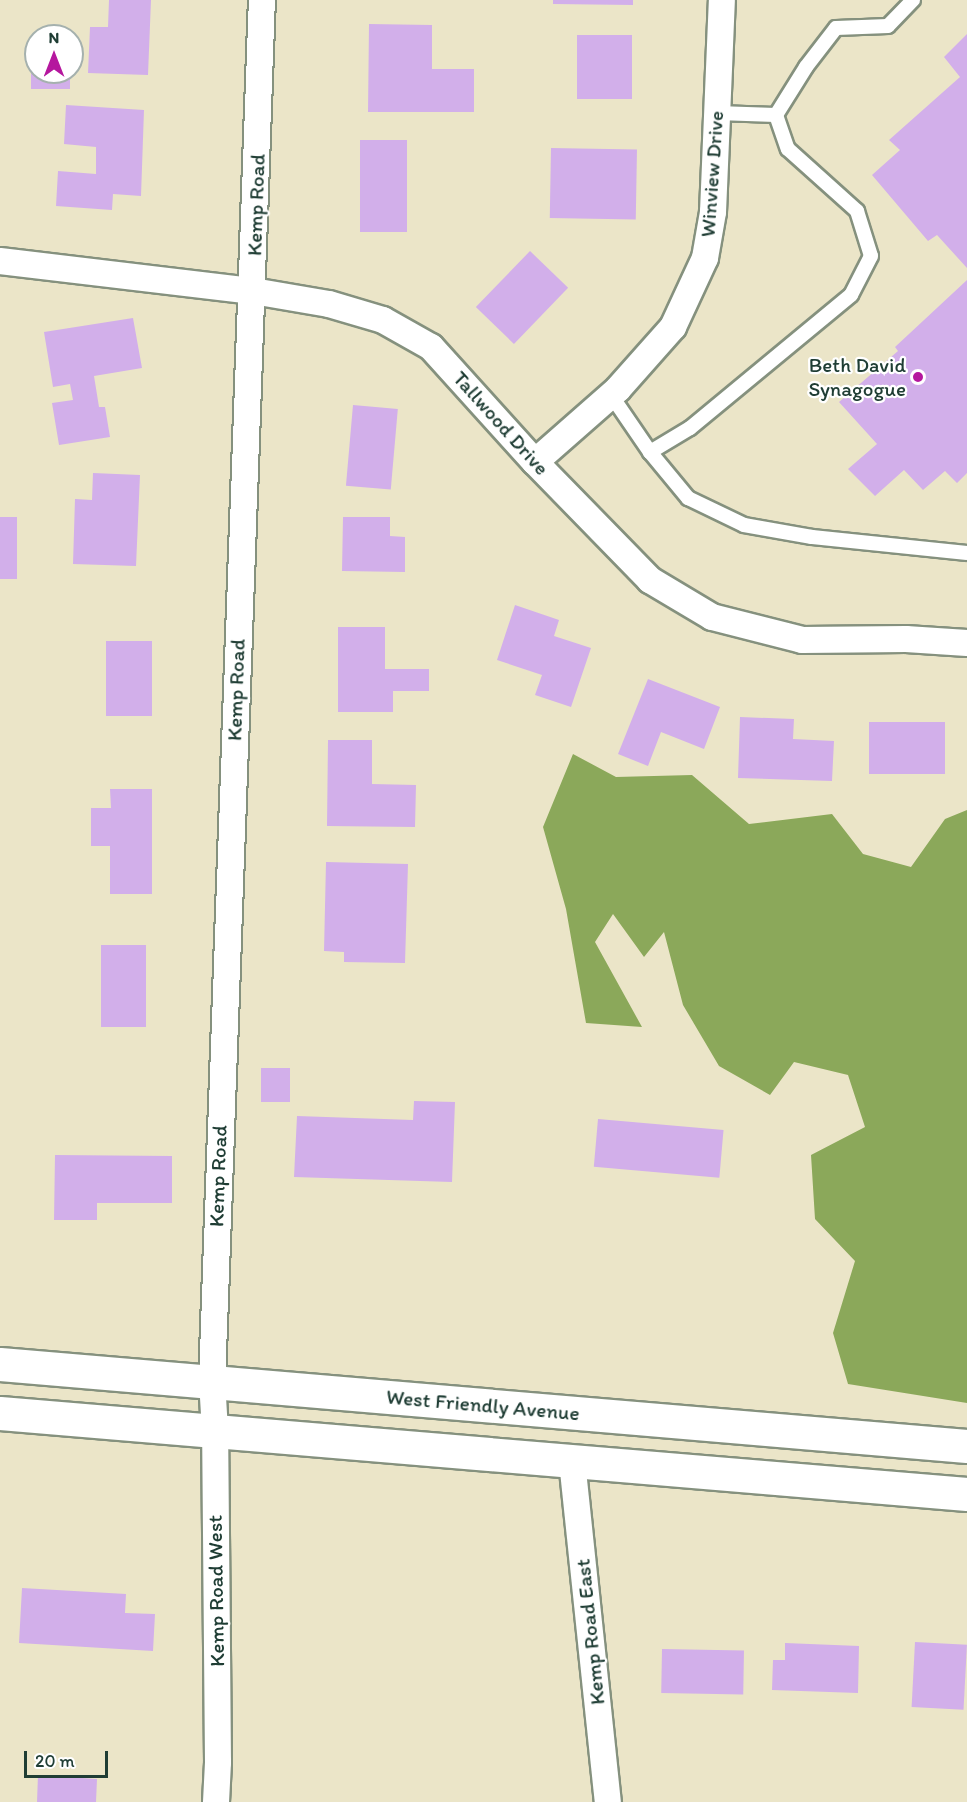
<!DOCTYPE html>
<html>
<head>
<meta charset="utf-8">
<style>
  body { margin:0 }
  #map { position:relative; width:967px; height:1802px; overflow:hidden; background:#ebe5c8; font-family:Itim,sans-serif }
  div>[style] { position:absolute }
  .forest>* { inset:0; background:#8ba85a }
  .building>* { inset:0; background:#d2afea; transform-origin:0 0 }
  .roads { filter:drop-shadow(2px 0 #85917e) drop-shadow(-2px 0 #85917e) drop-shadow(0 2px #85917e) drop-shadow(0 -2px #85917e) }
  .service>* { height:14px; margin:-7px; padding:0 7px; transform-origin:7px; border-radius:7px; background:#fff }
  .minor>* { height:26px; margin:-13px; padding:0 13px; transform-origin:13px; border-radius:13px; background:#fff }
  .secondary>* { height:33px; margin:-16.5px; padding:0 16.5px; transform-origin:16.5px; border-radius:16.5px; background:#fff }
  .dots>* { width:16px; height:16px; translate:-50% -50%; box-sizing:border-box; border:3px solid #fff; border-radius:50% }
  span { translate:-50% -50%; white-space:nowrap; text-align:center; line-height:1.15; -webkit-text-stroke:4.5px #fff; paint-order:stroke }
  .street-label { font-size:21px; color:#1f3d34 }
  .poi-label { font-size:21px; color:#1f3d34 }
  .right { translate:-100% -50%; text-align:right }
  .north { position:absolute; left:24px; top:24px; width:60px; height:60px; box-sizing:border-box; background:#fff; border:2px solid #a5b1ae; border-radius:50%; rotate:0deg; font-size:16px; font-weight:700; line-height:24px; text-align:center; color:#1f3d34 }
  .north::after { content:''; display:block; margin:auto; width:21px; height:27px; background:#b5179e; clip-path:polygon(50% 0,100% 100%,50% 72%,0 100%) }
  .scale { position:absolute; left:24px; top:1751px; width:84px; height:27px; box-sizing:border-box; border:3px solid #1f3d34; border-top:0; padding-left:8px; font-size:18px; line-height:21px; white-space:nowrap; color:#1f3d34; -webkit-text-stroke:4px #fff; paint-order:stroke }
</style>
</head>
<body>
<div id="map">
  <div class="forest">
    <div style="clip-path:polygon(573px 754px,616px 777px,692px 775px,749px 824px,832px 814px,863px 854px,911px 867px,945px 819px,967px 810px,967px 1403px,848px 1384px,833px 1333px,855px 1261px,815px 1219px,811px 1155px,865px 1127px,848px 1075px,794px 1062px,770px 1095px,719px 1066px,683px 1005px,664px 932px,644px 957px,613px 914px,595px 942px,642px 1027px,586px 1023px,566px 909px,543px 827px)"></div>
  </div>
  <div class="building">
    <div style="clip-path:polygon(109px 0,151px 0,148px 75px,88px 73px,90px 27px,108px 27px)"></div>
    <div style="clip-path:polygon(553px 0,633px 0,633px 5px,553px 4px)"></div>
    <div style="clip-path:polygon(369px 24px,432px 25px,432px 69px,474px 69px,474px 112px,368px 112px)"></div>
    <div style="clip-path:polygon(967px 34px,967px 268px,937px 235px,928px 241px,872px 175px,900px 150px,889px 140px,960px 77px,944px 57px)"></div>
    <div style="left:577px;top:35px;width:55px;height:64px"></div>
    <div style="clip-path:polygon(31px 55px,36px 55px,36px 72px,70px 72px,70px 89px,31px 89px)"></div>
    <div style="clip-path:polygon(66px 105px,144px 110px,141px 196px,113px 194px,112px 210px,56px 206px,58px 171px,96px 174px,96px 147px,64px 144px)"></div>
    <div style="left:360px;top:140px;width:47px;height:92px"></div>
    <div style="left:551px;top:148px;width:86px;height:70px;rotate:1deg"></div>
    <div style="left:530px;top:251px;width:53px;height:78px;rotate:44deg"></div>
    <div style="clip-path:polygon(967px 280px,967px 473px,957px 483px,945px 471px,923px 490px,904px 470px,875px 496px,848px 469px,877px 444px,839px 402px,898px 351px,895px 347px)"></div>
    <div style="clip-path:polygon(133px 318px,142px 368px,94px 376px,99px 407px,105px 407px,110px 437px,59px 445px,52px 403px,73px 400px,70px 384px,53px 387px,44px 332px)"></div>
    <div style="left:353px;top:405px;width:45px;height:81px;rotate:5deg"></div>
    <div style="clip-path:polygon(93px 473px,140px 475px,136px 566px,73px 564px,75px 499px,92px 500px)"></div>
    <div style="left:0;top:517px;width:17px;height:62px"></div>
    <div style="clip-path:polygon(343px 517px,390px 517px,390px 536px,405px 537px,405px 572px,342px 571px)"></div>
    <div style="clip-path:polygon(515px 605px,559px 620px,554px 636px,591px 648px,571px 707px,535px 695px,542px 675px,497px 660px)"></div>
    <div style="clip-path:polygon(338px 627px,385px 627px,385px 669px,429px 669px,429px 691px,393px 691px,393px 712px,338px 712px)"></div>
    <div style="left:106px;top:641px;width:46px;height:75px"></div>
    <div style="clip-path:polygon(648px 679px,720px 707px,704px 749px,661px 732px,648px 766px,618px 754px)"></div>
    <div style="clip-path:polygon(740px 717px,794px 719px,793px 739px,834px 741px,832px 781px,738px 778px)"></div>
    <div style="left:869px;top:722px;width:76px;height:52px"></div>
    <div style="clip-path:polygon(328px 740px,372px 740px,372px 784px,416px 785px,415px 827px,327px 826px)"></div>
    <div style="clip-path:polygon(110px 789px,152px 789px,152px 894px,110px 894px,110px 846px,91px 846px,91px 808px,111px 808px)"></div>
    <div style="clip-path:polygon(326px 862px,408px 864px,405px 963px,344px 962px,344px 952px,324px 951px)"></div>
    <div style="left:101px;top:945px;width:45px;height:82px"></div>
    <div style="left:261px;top:1068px;width:29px;height:34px"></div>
    <div style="clip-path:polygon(414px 1101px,455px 1102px,452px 1182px,294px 1177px,297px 1116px,413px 1120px)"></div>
    <div style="left:598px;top:1119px;width:126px;height:48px;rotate:5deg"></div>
    <div style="clip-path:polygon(55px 1155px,172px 1156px,172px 1203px,97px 1203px,97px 1220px,54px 1220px)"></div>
    <div style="clip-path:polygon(22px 1588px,126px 1594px,125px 1613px,155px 1614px,153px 1651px,19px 1643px)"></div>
    <div style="left:915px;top:1642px;width:52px;height:65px;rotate:3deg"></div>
    <div style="clip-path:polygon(785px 1643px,859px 1646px,858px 1693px,772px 1690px,773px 1660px,785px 1660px)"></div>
    <div style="left:662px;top:1649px;width:82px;height:44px;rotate:1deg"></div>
    <div style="clip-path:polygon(38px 1775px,97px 1779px,96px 1802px,37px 1802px)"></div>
  </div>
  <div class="roads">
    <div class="service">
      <div style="left:913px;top:0;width:36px;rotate:134deg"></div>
      <div style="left:888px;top:26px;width:52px;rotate:177.8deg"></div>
      <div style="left:836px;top:28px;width:49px;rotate:127.6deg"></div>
      <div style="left:806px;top:67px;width:57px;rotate:122deg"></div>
      <div style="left:776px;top:115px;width:36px;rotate:71deg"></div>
      <div style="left:788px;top:149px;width:93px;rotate:41.9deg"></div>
      <div style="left:857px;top:211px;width:47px;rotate:72.7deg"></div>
      <div style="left:871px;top:256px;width:44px;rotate:117.1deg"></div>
      <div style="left:851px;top:295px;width:209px;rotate:140.4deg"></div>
      <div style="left:690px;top:428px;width:47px;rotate:149deg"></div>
      <div style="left:650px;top:452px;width:60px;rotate:50.4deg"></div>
      <div style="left:688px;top:498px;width:62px;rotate:25.7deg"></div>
      <div style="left:744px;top:525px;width:69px;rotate:10deg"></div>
      <div style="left:812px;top:537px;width:156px;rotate:5.9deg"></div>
      <div style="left:717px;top:113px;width:59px;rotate:1.9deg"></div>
      <div style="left:611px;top:395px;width:69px;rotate:55.6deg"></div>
    </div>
    <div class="minor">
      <div style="left:0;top:261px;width:255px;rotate:6.8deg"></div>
      <div style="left:253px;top:291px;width:77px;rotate:9.7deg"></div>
      <div style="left:329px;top:304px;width:56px;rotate:16.5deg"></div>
      <div style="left:383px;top:320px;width:55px;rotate:29.4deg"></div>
      <div style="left:431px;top:347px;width:155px;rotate:47.9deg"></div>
      <div style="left:535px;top:462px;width:165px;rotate:45.7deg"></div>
      <div style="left:650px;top:580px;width:72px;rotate:30.8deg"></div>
      <div style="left:712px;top:617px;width:93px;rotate:14.3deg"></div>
      <div style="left:802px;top:640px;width:104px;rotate:-0.6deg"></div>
      <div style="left:906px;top:639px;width:61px;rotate:3.8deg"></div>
      <div style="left:535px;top:462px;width:111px;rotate:-41.3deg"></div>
      <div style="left:618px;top:389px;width:83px;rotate:-48.4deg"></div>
      <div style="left:673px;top:327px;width:76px;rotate:-65.1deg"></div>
      <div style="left:705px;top:258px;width:47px;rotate:-80.1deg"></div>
      <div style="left:713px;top:212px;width:212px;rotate:-87.6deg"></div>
      <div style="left:572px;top:1461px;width:343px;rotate:84deg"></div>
      <div style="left:216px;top:1802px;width:40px;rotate:-87.1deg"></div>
      <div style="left:218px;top:1762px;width:331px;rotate:-90.5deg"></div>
      <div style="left:215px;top:1431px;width:50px;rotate:-93.4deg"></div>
      <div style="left:212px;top:1381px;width:1382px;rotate:-87.93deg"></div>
    </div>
    <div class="secondary">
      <div style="left:0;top:1364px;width:970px;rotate:4.85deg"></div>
      <div style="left:0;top:1413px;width:970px;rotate:4.79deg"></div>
    </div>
  </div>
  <div class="dots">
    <div style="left:918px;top:377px;background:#b5179e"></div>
  </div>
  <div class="street-label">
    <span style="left:712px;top:174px;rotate:-86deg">Winview Drive</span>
    <span style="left:256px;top:205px;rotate:-88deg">Kemp Road</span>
    <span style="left:501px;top:423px;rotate:48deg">Tallwood Drive</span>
    <span style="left:236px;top:690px;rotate:-88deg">Kemp Road</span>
    <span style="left:218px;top:1176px;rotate:-88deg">Kemp Road</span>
    <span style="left:483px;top:1405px;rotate:5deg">West Friendly Avenue</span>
    <span style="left:216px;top:1591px;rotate:-91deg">Kemp Road West</span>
    <span style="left:590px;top:1632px;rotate:-96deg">Kemp Road East</span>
  </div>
  <div class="poi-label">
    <span class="right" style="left:906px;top:377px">Beth David<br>Synagogue</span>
  </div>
  <div class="north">N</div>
  <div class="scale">20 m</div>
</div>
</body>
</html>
